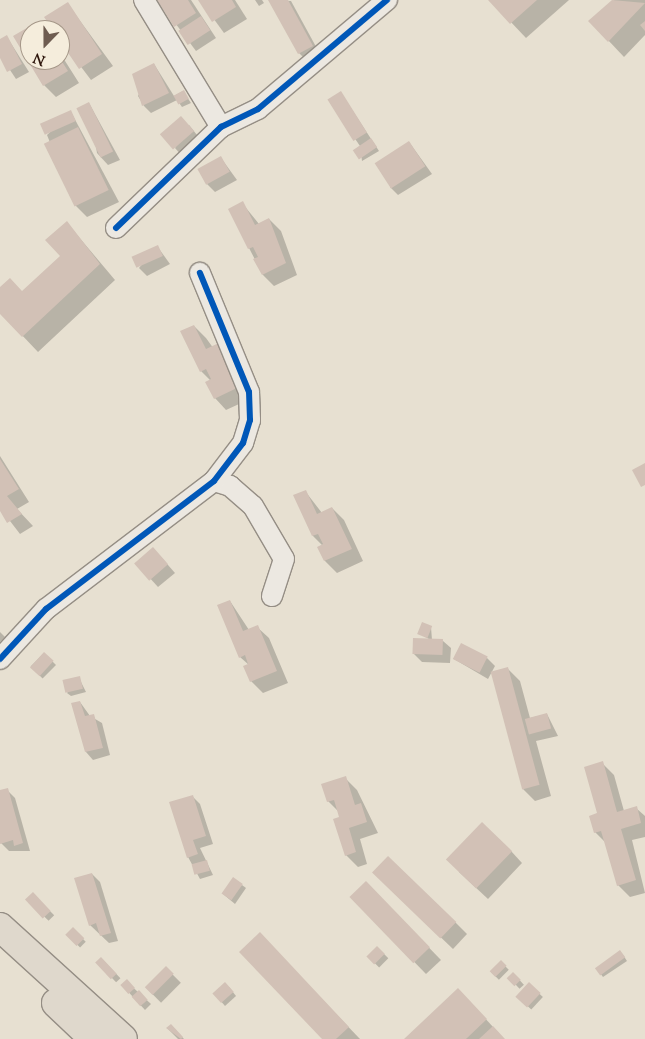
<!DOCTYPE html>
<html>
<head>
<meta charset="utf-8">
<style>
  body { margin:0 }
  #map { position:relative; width:645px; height:1039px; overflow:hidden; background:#e7e0d1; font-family:"Sorts Mill Goudy",serif }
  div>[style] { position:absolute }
  .shadow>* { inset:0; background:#0003; transform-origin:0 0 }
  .building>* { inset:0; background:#d2c1b6; transform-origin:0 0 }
  .roads { filter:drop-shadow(1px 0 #958e85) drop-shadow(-1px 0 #958e85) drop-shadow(0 1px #958e85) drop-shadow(0 -1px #958e85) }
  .minor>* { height:20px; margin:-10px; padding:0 10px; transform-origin:10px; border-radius:10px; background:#ece8e1 }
  .primary>* { height:28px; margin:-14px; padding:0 14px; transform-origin:14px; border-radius:14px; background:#dfd8cc }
  .cycleway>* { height:6px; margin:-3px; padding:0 3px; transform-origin:3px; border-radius:3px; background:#0057b8 }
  span { translate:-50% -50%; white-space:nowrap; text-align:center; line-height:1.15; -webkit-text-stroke:4px #f5eddc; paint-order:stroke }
  .north { position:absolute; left:20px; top:20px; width:50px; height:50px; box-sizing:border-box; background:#f5eddc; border:1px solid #a59788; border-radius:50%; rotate:202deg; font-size:14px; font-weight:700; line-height:20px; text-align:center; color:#2d150b }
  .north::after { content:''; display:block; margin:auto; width:18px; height:22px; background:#6e5c50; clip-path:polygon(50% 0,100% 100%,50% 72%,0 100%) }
</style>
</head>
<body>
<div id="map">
  <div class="shadow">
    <div style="clip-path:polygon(158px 0,191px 0,216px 38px,196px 51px)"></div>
    <div style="clip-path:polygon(200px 0,235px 0,247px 19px,224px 33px)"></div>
    <div style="clip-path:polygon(255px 0,262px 0,264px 3px,259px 6px)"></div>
    <div style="clip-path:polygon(271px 0,291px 1px,320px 54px,307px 61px,299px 53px)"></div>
    <div style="clip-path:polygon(490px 0,569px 0,526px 38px)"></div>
    <div style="clip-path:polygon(614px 0,645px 0,645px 35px,624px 57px,590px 21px)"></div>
    <div style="clip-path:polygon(67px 3px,113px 66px,91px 80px,60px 39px,60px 30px,54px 30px)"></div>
    <div style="clip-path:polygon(37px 23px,43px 30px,30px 30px,30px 60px,60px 60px,60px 53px,79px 83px,56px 97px,44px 85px,15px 37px)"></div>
    <div style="clip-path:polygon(7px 37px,29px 72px,16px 79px,0 55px,0 40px)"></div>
    <div style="clip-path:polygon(154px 64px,174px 96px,183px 91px,191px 103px,182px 107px,177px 100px,151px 113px,144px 106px,138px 96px)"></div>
    <div style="clip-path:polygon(341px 93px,379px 151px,362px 161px,360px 146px,329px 101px)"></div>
    <div style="clip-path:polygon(89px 103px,120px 160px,108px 165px,97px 153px)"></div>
    <div style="clip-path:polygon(71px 112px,119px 202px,87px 217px,75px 205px,47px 135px)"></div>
    <div style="clip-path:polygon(189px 125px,201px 140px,182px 156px,175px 148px)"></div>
    <div style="clip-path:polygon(409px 142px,432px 174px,398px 195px,390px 187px)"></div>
    <div style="clip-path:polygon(221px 158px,237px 180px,215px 192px,207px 184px)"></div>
    <div style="clip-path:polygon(242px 203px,259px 224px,269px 219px,281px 231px,297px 275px,274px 286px,263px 275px,249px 248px)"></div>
    <div style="clip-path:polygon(67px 223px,115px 280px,38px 352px,0 312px,0 289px,23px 293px,62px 256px)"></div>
    <div style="clip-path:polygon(157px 246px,170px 264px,147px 276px,139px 268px)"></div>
    <div style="clip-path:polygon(194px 326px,206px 338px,250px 399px,226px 410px,215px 398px,210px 380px,201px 371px)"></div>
    <div style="clip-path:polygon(0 456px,29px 502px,17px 509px,33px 526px,20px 534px,0 508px)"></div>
    <div style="clip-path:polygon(305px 491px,322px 513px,332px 508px,344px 520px,363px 561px,337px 573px,325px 561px,319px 548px,323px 546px,313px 536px)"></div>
    <div style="clip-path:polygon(161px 557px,175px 573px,158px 587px,137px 564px)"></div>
    <div style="clip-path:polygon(230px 601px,249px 630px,257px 627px,269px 638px,288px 683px,263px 693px,251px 681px,249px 665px,240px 657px)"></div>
    <div style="clip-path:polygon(431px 627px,432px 640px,443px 641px,451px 648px,450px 663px,422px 662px,414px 654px,429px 639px,420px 634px)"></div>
    <div style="clip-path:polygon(0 632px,5px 637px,0 642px)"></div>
    <div style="left:44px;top:653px;width:17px;height:19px;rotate:45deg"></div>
    <div style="clip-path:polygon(487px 658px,495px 666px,488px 679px,454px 659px)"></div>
    <div style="clip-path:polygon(508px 669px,520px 681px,530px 718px,547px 714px,558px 736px,536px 741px,551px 796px,535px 801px,523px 789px)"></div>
    <div style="clip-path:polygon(79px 678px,86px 692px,71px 696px,67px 693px)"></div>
    <div style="clip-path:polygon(80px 702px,90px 716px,102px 723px,110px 755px,93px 760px,86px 752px)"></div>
    <div style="clip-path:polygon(602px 763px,614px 775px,624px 811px,636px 808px,645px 816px,645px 837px,632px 840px,645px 893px,630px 897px,618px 885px,606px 843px,595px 832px)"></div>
    <div style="clip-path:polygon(345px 778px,357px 790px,378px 833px,360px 839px,367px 864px,358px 867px,346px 855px,339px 812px,328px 801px)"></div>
    <div style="clip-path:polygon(7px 790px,15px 798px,30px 851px,9px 851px,1px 843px,0 792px)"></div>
    <div style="clip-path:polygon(192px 796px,200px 804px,213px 844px,200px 848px,213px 875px,200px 879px,188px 857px)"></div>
    <div style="clip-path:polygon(511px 851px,522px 863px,488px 899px,459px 872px)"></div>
    <div style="clip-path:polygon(92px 874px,100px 882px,118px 941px,109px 943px,90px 925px)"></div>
    <div style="clip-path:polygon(385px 884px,455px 922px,467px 934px,453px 949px)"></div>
    <div style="clip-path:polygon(242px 885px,246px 888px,235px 904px,223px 894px)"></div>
    <div style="left:33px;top:894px;width:30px;height:8px;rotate:45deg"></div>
    <div style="clip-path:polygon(377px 894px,441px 960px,426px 974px,351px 897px)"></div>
    <div style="left:73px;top:929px;width:18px;height:8px;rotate:45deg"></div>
    <div style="clip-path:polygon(271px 946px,360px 1039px,323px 1039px)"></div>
    <div style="left:377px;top:947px;width:16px;height:13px;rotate:45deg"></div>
    <div style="clip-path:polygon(623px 955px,627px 961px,603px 977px,600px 973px)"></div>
    <div style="left:101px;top:958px;width:28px;height:6px;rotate:46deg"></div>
    <div style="left:501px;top:962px;width:11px;height:14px;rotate:45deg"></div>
    <div style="left:166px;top:968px;width:21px;height:28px;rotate:45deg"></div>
    <div style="left:513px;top:973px;width:16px;height:6px;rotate:47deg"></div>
    <div style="clip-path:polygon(126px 981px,151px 1004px,145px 1010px,122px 985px)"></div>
    <div style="left:529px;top:984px;width:19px;height:17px;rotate:43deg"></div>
    <div style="clip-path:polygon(229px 987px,236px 996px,225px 1006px,214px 993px)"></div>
    <div style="clip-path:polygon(473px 1005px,504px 1039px,405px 1039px)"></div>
    <div style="clip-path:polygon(171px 1025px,184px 1039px,178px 1039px,167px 1028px)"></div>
  </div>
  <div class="building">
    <div style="clip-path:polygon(157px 0,188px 0,196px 13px,174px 27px)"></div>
    <div style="clip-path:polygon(198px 0,232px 0,236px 7px,212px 22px)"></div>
    <div style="clip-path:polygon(268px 0,288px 0,313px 46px,298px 54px)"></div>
    <div style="clip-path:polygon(488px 0,537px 0,510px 24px)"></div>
    <div style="clip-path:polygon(612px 0,645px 3px,608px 42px,588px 21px)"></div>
    <div style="clip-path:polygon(68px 2px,102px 54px,79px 69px,60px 41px,60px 30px,53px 30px,44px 17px)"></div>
    <div style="left:201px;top:16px;width:17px;height:27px;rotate:57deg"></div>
    <div style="clip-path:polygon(645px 21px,645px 31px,640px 25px)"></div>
    <div style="clip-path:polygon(37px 22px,42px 30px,30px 30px,30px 60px,61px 60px,68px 71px,43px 86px,13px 36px)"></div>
    <div style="clip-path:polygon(7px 35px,22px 64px,7px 72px,0 58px,0 39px)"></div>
    <div style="clip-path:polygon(154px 63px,169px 93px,142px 106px,132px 74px)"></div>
    <div style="left:184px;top:90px;width:10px;height:12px;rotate:61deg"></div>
    <div style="left:341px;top:91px;width:49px;height:16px;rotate:58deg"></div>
    <div style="left:89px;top:102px;width:55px;height:14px;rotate:64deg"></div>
    <div style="left:71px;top:110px;width:12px;height:34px;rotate:66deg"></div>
    <div style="left:181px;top:116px;width:20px;height:28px;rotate:49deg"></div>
    <div style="left:78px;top:127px;width:70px;height:38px;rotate:64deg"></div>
    <div style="left:371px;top:138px;width:11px;height:22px;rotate:56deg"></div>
    <div style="left:409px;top:141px;width:30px;height:41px;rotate:57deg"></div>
    <div style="left:221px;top:156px;width:18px;height:27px;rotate:61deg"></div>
    <div style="clip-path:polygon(243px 201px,255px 225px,269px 218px,286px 263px,262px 275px,253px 259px,258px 257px,253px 247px,248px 249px,228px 209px)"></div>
    <div style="clip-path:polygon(67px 221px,100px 264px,22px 337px,0 314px,0 287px,10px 278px,22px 291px,60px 256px,45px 240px)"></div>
    <div style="left:158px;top:245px;width:12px;height:29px;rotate:66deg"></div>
    <div style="clip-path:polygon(194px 325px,206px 349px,221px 342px,239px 387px,214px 399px,205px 382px,211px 379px,206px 369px,200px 372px,180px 331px)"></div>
    <div style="clip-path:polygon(0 459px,19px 489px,7px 496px,22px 514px,7px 523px,0 511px)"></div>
    <div style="clip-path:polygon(645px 463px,645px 485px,641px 487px,632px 470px)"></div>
    <div style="clip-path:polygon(306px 490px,317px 514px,332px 507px,352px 549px,324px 561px,317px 547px,323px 544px,318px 534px,312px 536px,293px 495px)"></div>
    <div style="left:153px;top:547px;width:23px;height:25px;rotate:49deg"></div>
    <div style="clip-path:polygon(230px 600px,243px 631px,258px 625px,277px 671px,250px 682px,243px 666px,248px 664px,245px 655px,239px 658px,217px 605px)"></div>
    <div style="left:422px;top:622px;width:11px;height:13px;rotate:22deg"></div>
    <div style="left:413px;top:638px;width:30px;height:16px;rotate:2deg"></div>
    <div style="left:461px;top:643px;width:30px;height:18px;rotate:27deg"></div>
    <div style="left:44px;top:652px;width:13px;height:21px;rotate:42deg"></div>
    <div style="left:508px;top:667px;width:122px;height:18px;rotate:75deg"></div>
    <div style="left:80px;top:676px;width:13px;height:18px;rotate:77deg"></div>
    <div style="clip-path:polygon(80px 701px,85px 716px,94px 714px,103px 748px,85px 752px,71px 703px)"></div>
    <div style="left:547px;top:713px;width:16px;height:23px;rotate:75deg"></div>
    <div style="clip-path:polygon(603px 761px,617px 812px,637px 806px,641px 823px,621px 829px,636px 880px,617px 886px,601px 831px,594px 833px,589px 816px,597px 813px,584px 767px)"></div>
    <div style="clip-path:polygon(346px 776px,355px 805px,361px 803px,367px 822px,349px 828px,356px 852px,345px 856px,333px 819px,339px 817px,334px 800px,327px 802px,321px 784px)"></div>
    <div style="clip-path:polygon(8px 788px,23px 843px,14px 846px,13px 840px,0 844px,0 790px)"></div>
    <div style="clip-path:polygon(193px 795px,206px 836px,193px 840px,198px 854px,187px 858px,169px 802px)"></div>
    <div style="left:482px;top:822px;width:42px;height:52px;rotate:44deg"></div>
    <div style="left:388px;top:856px;width:95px;height:23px;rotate:44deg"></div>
    <div style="left:207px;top:860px;width:11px;height:16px;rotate:75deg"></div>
    <div style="clip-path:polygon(92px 873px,111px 933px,100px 936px,96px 923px,89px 926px,74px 878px)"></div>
    <div style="left:233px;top:877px;width:12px;height:20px;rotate:35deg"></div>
    <div style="left:366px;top:881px;width:92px;height:23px;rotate:46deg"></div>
    <div style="left:33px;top:892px;width:26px;height:11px;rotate:47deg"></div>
    <div style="left:73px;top:927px;width:16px;height:11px;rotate:45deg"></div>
    <div style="clip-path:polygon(260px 932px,349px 1027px,336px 1039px,322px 1039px,239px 952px)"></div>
    <div style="left:377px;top:946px;width:11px;height:15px;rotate:45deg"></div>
    <div style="left:620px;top:950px;width:9px;height:31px;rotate:54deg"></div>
    <div style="left:101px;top:957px;width:23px;height:8px;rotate:47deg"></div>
    <div style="left:501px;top:960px;width:8px;height:16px;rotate:45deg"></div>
    <div style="left:166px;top:966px;width:11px;height:30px;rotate:45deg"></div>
    <div style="left:513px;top:972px;width:11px;height:9px;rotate:45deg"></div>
    <div style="left:127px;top:979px;width:12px;height:9px;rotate:48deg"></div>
    <div style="left:225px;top:982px;width:13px;height:17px;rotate:48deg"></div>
    <div style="left:529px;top:982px;width:16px;height:20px;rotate:43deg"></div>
    <div style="clip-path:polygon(458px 988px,487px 1019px,466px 1039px,404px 1039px)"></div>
    <div style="left:139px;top:990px;width:13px;height:10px;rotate:48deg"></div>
    <div style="clip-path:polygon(171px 1024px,183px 1037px,181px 1039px,166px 1028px)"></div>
    <div style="clip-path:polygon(493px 1026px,505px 1039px,479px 1039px)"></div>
  </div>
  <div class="roads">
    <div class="minor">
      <div style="left:144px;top:0;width:149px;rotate:58.8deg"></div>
      <div style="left:116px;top:228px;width:146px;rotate:-43.9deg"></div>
      <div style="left:221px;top:127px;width:41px;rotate:-25.9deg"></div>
      <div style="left:258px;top:109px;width:169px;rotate:-40.2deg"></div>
      <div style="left:214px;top:481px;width:17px;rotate:17deg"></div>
      <div style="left:230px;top:486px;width:30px;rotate:41deg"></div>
      <div style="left:253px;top:506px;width:61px;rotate:59.7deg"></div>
      <div style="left:284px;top:559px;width:39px;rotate:108deg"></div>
      <div style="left:0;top:659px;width:68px;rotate:-47.4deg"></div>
      <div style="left:46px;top:609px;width:211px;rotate:-37.3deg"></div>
      <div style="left:214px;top:481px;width:48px;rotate:-52.7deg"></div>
      <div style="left:243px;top:443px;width:24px;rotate:-73deg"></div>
      <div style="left:250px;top:420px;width:28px;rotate:-92deg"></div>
      <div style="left:249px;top:392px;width:129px;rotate:-112.4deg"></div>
    </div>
    <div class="primary">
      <div style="left:0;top:927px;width:166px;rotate:42.3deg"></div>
      <div style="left:56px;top:1003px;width:52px;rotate:43.5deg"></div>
    </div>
  </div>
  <div class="cycleway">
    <div style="left:116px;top:228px;width:146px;rotate:-43.9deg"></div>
    <div style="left:221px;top:127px;width:41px;rotate:-25.9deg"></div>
    <div style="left:258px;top:109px;width:169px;rotate:-40.2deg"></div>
    <div style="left:0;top:659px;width:68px;rotate:-47.4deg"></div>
    <div style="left:46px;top:609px;width:211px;rotate:-37.3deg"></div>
    <div style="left:214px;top:481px;width:48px;rotate:-52.7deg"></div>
    <div style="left:243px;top:443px;width:24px;rotate:-73deg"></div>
    <div style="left:250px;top:420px;width:28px;rotate:-92deg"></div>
    <div style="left:249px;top:392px;width:129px;rotate:-112.4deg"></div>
  </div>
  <div class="north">N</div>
</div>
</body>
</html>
